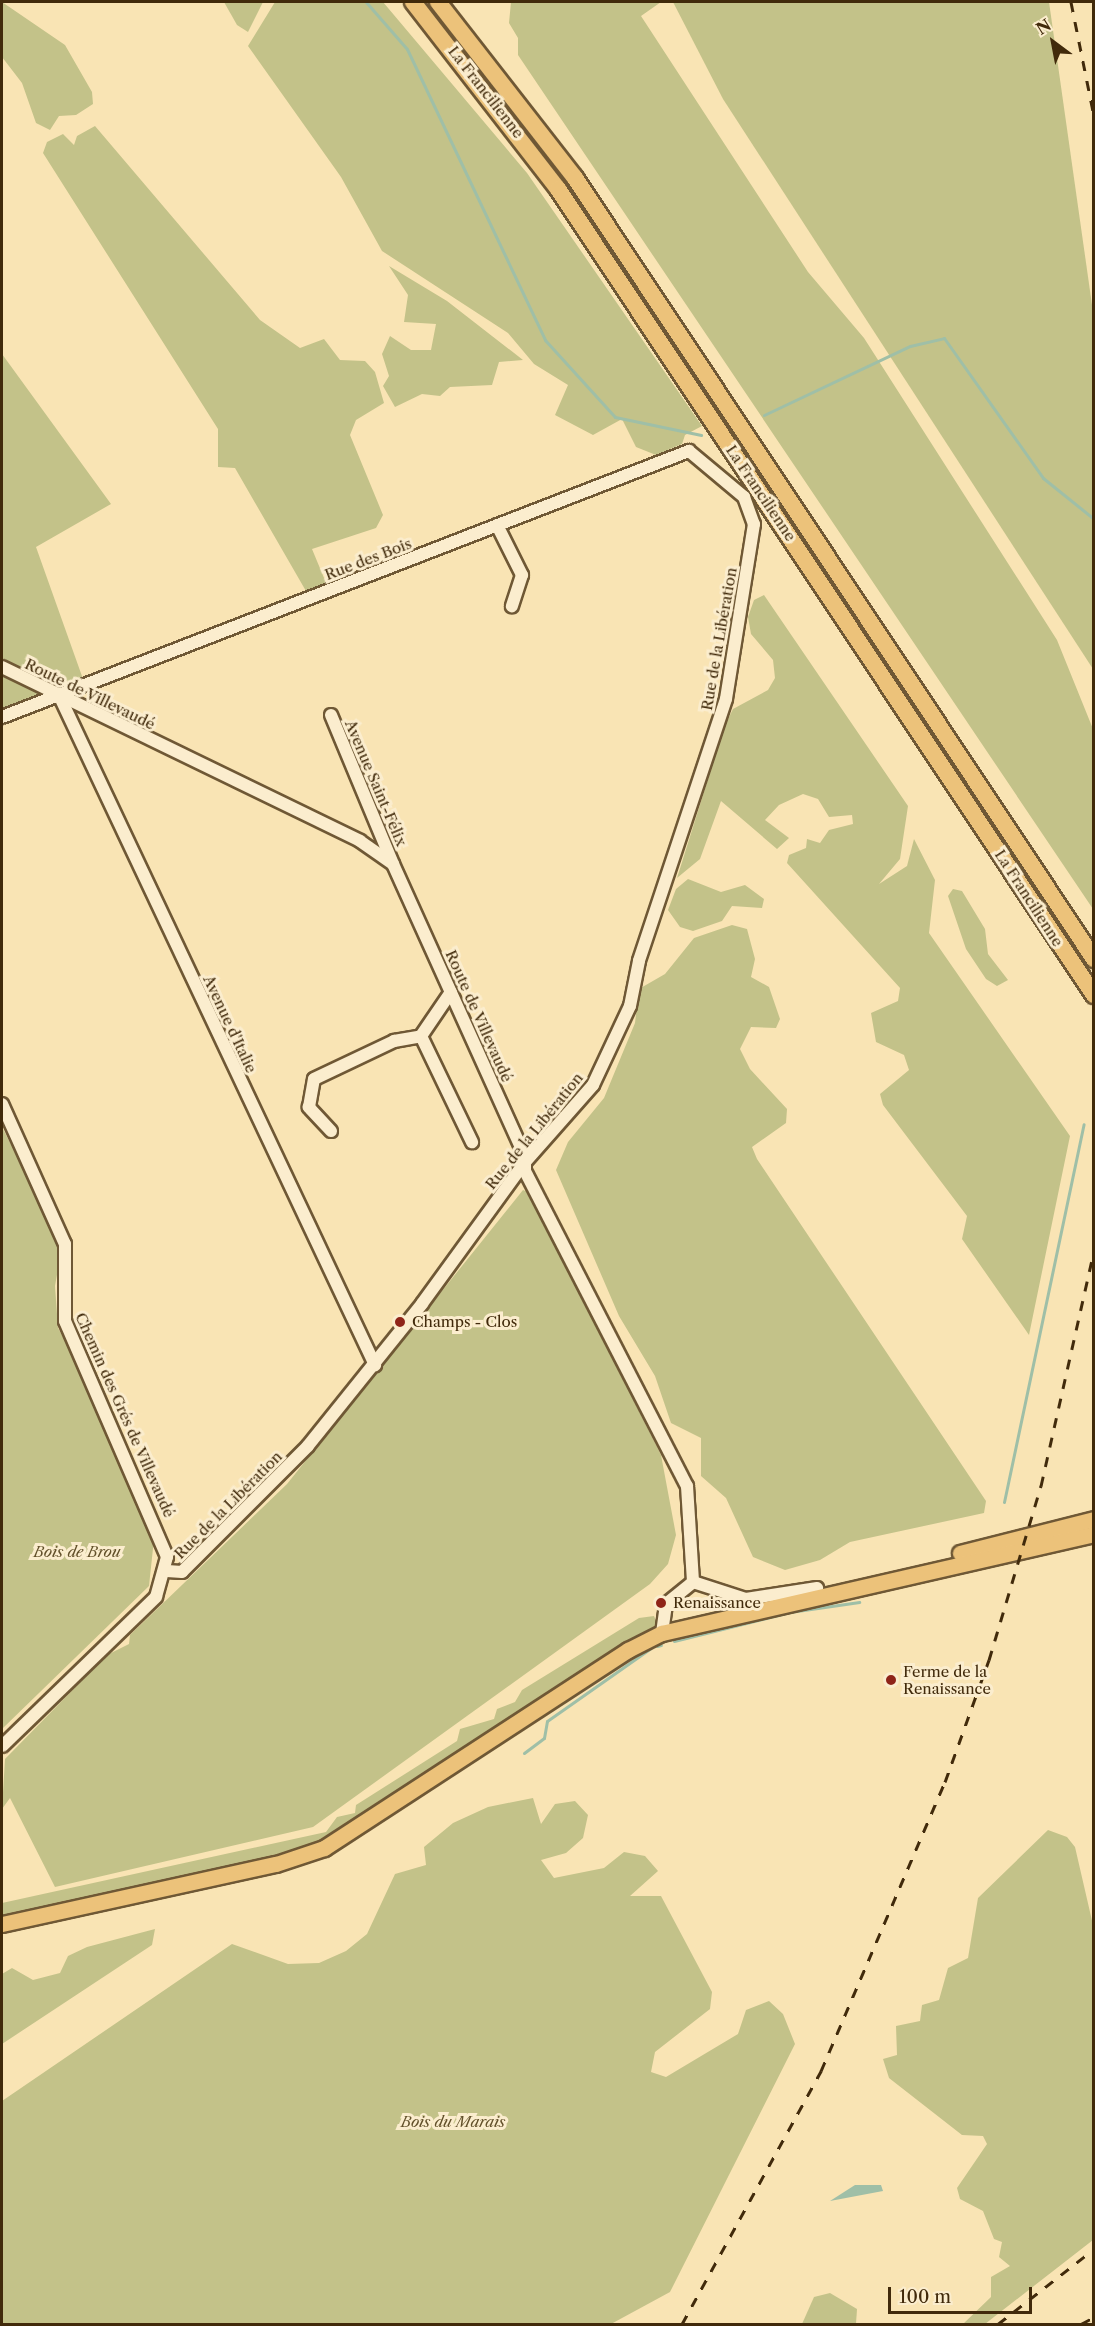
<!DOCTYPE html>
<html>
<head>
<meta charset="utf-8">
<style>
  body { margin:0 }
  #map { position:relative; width:1095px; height:2326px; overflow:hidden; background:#f9e4b4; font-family:"Libre Caslon Text",serif }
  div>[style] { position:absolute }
  .green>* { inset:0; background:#c3c289 }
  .water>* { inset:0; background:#9fbfa7 }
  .stream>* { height:3px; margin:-1.5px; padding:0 1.5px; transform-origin:1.5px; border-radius:1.5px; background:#9fbfa7 }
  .roads { filter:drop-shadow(2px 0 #6f5835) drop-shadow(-2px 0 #6f5835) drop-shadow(0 2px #6f5835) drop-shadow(0 -2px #6f5835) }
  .minor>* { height:12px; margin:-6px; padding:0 6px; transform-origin:6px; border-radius:6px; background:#fbedce }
  .major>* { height:15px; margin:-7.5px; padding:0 7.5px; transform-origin:7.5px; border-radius:7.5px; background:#ecc27a }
  .highway>* { height:16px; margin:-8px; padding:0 8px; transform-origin:8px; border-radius:8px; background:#ecc27a }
  .rail>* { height:3px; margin-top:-1.5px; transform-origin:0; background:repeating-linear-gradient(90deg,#412a0b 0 10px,transparent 0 20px) }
  .dots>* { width:16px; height:16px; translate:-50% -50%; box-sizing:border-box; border:3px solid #fbedce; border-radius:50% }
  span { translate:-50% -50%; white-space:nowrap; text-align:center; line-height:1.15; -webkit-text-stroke:6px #fbedce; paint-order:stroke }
  .street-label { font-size:15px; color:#412a0b }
  .poi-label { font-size:15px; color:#412a0b }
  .left { translate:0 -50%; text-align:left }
  .park-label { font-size:15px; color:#62502a; font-style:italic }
  .frame { position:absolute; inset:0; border:3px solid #412a0b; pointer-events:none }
  .north { position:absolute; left:1023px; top:12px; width:60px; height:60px; -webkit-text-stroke:4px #fbedce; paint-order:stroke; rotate:328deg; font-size:16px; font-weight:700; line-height:24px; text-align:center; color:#412a0b }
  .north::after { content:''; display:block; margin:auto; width:21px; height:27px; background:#412a0b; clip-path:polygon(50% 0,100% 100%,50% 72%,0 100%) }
  .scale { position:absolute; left:888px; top:2287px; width:144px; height:27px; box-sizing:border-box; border:3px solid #412a0b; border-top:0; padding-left:8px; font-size:18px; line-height:21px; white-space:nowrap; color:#412a0b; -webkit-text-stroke:4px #fbedce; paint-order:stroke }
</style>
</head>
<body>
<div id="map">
  <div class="green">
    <div style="clip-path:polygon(2px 2px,65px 45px,92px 92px,93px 104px,76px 115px,59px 116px,50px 130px,36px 123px,22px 83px,2px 57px)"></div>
    <div style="clip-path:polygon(224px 2px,263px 2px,248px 32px,237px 25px)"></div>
    <div style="clip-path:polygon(275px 2px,383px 2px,527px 173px,702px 426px,685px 435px,682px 444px,656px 455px,636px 447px,622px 419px,593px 435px,555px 415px,568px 385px,534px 364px,508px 333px,382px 251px,341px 177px,248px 46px)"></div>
    <div style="clip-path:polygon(511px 2px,661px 2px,641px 16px,808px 272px,864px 338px,1057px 640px,1093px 729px,1093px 909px,518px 55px,518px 38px,509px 23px)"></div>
    <div style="clip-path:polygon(673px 2px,1049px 2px,1094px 319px,1093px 669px,723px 99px)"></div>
    <div style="clip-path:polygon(95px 126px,260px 320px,300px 348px,324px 339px,340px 360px,365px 361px,375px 372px,384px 403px,356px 420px,350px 435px,383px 515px,376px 528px,312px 549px,329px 590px,310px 598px,235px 468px,218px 467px,218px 429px,43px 153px,47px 142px,63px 134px,74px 145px,77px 136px)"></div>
    <div style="clip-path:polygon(389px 266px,447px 301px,523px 360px,499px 362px,492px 385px,450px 387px,440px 396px,422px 394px,395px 407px,383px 386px,389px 376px,382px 354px,390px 336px,411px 350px,431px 350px,436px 324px,404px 322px,408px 295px)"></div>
    <div style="clip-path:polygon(2px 354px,111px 504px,36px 547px,83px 679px,2px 711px)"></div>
    <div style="clip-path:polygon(764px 595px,908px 806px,900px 859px,879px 884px,907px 866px,914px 839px,935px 880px,929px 933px,1070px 1136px,1029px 1335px,962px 1239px,967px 1216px,883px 1105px,880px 1094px,909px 1070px,904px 1055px,876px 1042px,871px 1013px,898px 1001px,900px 988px,787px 863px,789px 855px,806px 848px,807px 839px,820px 843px,829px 830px,853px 824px,852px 815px,829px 817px,818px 799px,803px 794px,779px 805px,765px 820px,789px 838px,777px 849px,721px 801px,700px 859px,677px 878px,725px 725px,733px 709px,768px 690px,775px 678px,773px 660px,751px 634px,748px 617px,754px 600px)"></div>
    <div style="clip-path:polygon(688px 879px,721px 892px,745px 885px,764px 899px,762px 908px,732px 906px,722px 921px,693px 931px,680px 927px,668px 910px,676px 889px)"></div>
    <div style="clip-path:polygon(953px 889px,962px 891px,985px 929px,988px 954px,1008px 980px,997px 986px,986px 979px,966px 949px,948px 896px)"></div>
    <div style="clip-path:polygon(732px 925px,747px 929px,755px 959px,751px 977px,769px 987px,780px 1019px,776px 1028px,751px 1027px,740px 1049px,750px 1069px,787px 1109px,786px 1123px,752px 1147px,757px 1159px,986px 1501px,984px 1513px,850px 1542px,820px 1560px,785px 1570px,753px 1557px,726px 1498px,701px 1476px,701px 1438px,671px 1423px,655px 1376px,619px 1316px,556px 1170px,568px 1142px,604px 1098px,635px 1023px,639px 989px,665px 974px,694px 938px)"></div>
    <div style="clip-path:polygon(2px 1127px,53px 1228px,60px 1258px,55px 1286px,58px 1328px,85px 1377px,154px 1539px,149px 1586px,2px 1729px)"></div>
    <div style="clip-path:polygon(523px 1190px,530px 1193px,661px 1455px,676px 1535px,668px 1564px,650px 1584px,313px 1827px,55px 1887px,10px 1798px,2px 1809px,5px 1759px,107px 1655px,129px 1644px,130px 1635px,287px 1484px)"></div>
    <div style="clip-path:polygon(654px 1616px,657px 1623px,652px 1631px,314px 1845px,278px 1859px,2px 1918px,2px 1903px,326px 1832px,337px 1817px,355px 1813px,356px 1805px,457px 1741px,460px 1729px,494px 1719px,497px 1709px,515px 1702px,522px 1690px,639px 1618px)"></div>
    <div style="clip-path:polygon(533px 1798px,541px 1824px,555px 1804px,575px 1801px,588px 1815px,583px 1838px,566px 1853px,541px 1860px,554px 1878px,604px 1868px,624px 1852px,645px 1856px,658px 1871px,630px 1896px,661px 1896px,712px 1992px,710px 2009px,655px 2052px,651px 2072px,666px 2077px,738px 2034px,746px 2010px,769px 2001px,783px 2014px,795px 2044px,670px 2292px,611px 2324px,2px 2324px,2px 2101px,232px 1944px,288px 1964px,319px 1963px,346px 1951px,367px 1934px,395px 1874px,426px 1865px,424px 1847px,453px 1823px,488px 1807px)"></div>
    <div style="clip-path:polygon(1048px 1830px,1067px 1837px,1075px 1847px,1093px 1925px,1093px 2240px,985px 2324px,963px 2324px,991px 2297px,991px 2277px,1010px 2266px,999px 2257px,1002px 2242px,994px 2239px,983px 2211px,960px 2199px,957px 2188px,987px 2144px,983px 2136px,962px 2135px,889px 2078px,883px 2059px,897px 2055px,896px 2026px,920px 2021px,922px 2005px,939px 2000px,948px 1968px,968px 1958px,978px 1898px)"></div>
    <div style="clip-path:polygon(155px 1929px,152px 1945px,2px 2044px,2px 1974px,12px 1968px,33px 1980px,60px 1973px,68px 1956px,87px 1947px)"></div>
    <div style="clip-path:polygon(830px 2293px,857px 2309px,856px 2324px,802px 2324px,814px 2297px)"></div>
  </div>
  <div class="water">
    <div style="clip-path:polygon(855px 2185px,881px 2185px,883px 2191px,830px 2201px)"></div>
  </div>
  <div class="stream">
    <div style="left:366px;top:2px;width:62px;rotate:48.9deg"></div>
    <div style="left:407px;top:49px;width:322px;rotate:64.6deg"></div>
    <div style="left:545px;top:340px;width:104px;rotate:47.7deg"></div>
    <div style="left:615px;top:417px;width:88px;rotate:11.8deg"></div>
    <div style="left:764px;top:415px;width:161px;rotate:-25.3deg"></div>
    <div style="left:910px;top:346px;width:35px;rotate:-13deg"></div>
    <div style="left:944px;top:338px;width:171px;rotate:54.7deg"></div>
    <div style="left:1043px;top:478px;width:65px;rotate:38.8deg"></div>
    <div style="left:1004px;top:1502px;width:386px;rotate:-78.1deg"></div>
    <div style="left:674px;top:1641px;width:120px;rotate:-14deg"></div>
    <div style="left:790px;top:1612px;width:70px;rotate:-8.2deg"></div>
    <div style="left:657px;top:1646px;width:4px;rotate:-14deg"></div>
    <div style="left:524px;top:1753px;width:25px;rotate:-37deg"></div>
    <div style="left:544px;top:1738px;width:17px;rotate:-80deg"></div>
    <div style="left:547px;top:1721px;width:127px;rotate:-35.1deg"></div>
  </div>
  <div class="roads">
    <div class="minor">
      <div style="left:497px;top:525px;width:56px;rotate:63.4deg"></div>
      <div style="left:522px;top:575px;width:33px;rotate:108deg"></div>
      <div style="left:2px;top:667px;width:398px;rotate:25.9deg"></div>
      <div style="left:360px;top:841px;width:40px;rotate:34.9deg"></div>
      <div style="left:393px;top:864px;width:320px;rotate:65.7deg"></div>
      <div style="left:525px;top:1156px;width:15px;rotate:90deg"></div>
      <div style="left:525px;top:1171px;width:354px;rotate:62.8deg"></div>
      <div style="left:687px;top:1486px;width:96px;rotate:86.4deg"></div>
      <div style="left:59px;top:695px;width:741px;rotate:64.75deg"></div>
      <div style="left:331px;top:715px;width:161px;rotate:67.4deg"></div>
      <div style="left:2px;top:717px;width:737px;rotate:-21.17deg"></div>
      <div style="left:689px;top:451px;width:72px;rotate:39.9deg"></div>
      <div style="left:744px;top:497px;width:29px;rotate:70deg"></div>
      <div style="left:754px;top:524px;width:177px;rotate:99.1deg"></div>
      <div style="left:726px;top:699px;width:276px;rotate:108.4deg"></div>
      <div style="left:639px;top:961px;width:46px;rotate:101.3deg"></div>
      <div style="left:630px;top:1006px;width:87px;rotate:115.1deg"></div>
      <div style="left:593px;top:1085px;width:103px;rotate:131.4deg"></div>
      <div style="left:525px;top:1162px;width:175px;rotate:126deg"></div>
      <div style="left:422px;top:1304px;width:182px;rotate:128.8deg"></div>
      <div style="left:308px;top:1446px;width:178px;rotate:135deg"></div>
      <div style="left:182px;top:1572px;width:15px;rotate:-176deg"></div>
      <div style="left:421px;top:1036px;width:118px;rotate:64.3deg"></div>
      <div style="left:2px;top:1104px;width:154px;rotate:65.8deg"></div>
      <div style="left:65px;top:1244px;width:77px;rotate:90deg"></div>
      <div style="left:65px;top:1321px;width:257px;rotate:66.6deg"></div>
      <div style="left:167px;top:1557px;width:41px;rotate:105.4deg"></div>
      <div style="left:156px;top:1597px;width:214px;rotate:135.9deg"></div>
      <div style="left:331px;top:1131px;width:33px;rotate:-133deg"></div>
      <div style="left:309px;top:1107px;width:28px;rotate:-80deg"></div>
      <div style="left:314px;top:1079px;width:89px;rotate:-25.4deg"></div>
      <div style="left:394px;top:1041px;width:27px;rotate:-10deg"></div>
      <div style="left:421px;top:1036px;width:53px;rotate:-55.7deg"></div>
      <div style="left:662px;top:1633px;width:29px;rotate:-82deg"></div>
      <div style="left:666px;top:1604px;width:35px;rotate:-39deg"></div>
      <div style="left:693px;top:1582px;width:56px;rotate:17.8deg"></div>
      <div style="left:746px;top:1599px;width:72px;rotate:-8.8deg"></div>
    </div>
    <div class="major">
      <div style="left:960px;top:1553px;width:138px;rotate:-14.2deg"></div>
      <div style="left:2px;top:1924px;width:280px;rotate:-12.4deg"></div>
      <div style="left:276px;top:1864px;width:51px;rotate:-18.4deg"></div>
      <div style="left:324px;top:1848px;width:363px;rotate:-33.1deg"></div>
      <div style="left:628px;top:1650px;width:38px;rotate:-27deg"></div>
      <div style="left:662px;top:1633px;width:443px;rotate:-12.9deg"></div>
    </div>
    <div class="highway">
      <div style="left:413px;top:2px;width:237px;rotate:52.2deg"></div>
      <div style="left:558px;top:189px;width:968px;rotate:56.38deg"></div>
      <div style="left:438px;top:2px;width:223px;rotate:52.1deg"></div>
      <div style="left:575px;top:178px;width:938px;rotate:56.39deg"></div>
    </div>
  </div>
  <div class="rail">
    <div style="left:1071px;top:2px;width:116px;rotate:78.6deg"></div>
    <div style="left:682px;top:2324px;width:289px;rotate:-61.2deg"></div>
    <div style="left:821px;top:2071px;width:314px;rotate:-66.8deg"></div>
    <div style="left:945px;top:1782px;width:130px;rotate:-70.2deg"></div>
    <div style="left:989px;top:1660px;width:182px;rotate:-73.4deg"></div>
    <div style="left:1041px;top:1486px;width:242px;rotate:-77.3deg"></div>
    <div style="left:998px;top:2324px;width:122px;rotate:-38deg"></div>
    <div style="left:1081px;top:2324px;width:15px;rotate:-28deg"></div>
  </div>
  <div class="dots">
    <div style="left:400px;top:1322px;background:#8f2418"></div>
    <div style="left:661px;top:1603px;background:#8f2418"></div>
    <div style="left:891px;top:1680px;background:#8f2418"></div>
  </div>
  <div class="street-label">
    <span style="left:486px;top:92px;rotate:52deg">La Francilienne</span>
    <span style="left:761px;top:493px;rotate:56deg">La Francilienne</span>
    <span style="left:368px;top:559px;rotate:-21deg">Rue des Bois</span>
    <span style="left:719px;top:639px;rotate:-80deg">Rue de la Libération</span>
    <span style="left:90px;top:694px;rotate:26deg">Route de Villevaudé</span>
    <span style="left:376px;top:783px;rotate:67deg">Avenue Saint-Félix</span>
    <span style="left:1029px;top:898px;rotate:57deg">La Francilienne</span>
    <span style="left:479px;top:1016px;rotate:66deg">Route de Villevaudé</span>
    <span style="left:230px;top:1024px;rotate:65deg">Avenue d'Italie</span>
    <span style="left:534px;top:1131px;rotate:-51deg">Rue de la Libération</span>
    <span style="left:125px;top:1415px;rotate:66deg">Chemin des Grés de Villevaudé</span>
    <span style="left:228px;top:1505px;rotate:-45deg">Rue de la Libération</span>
  </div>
  <div class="poi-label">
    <span class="left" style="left:412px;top:1322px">Champs - Clos</span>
    <span class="left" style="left:673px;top:1603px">Renaissance</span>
    <span class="left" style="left:903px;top:1680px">Ferme de la<br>Renaissance</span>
  </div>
  <div class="park-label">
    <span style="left:77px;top:1552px">Bois de Brou</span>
    <span style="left:453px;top:2122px">Bois du Marais</span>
  </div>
  <div class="frame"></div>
  <div class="north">N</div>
  <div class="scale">100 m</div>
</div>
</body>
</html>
